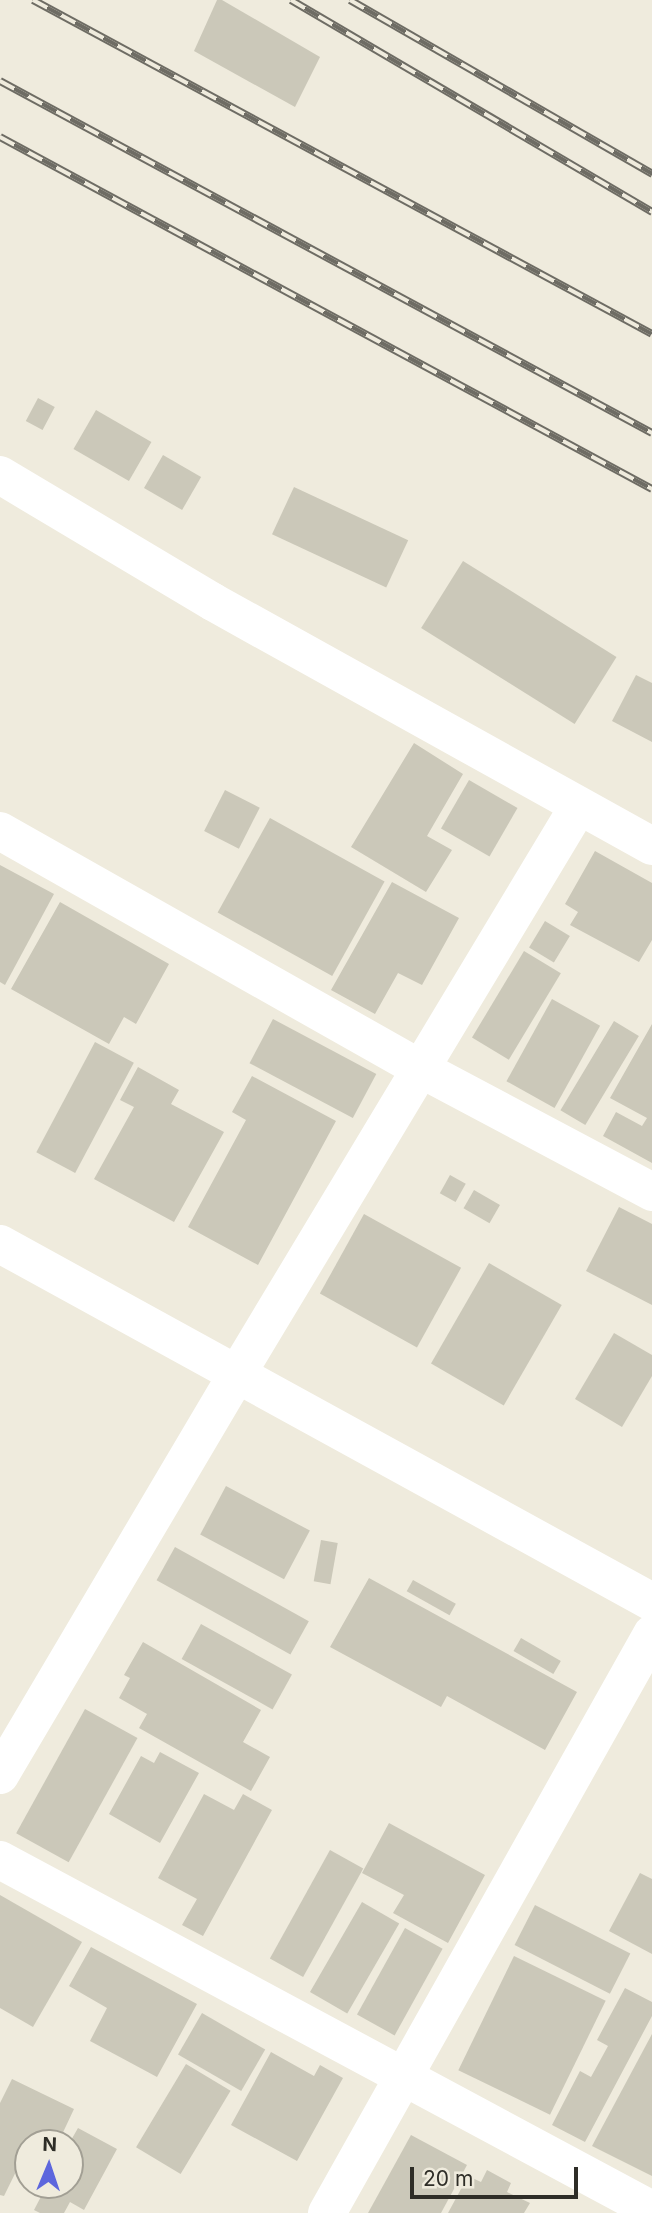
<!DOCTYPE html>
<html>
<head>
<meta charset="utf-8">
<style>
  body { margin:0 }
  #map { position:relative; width:652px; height:2213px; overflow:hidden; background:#efebdd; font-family:Inter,sans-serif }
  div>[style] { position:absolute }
  .building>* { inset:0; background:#cbc8b9; transform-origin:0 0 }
  .minor>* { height:38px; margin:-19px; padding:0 19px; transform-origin:19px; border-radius:19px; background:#fff }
  .tertiary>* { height:38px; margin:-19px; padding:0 19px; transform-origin:19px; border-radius:19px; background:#fff }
  .rail>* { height:8px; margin-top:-4px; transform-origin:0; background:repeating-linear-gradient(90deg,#efebdd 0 16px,#6e6c64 0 32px); box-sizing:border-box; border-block:2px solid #6e6c64 }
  span { translate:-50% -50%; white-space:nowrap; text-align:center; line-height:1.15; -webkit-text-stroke:6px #efebdd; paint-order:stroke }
  .north { position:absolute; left:14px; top:2129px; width:70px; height:70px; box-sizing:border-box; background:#efebdd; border:2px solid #a29f94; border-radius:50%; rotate:2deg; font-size:19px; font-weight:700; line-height:28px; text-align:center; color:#2e2d27 }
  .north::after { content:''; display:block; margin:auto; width:24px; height:32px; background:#5d66dd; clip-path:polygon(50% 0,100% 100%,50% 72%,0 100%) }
  .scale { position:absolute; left:410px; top:2167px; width:168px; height:32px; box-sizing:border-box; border:4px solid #2e2d27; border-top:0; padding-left:9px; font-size:21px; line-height:24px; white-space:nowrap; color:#2e2d27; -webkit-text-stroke:5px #efebdd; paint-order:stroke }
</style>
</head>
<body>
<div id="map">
  <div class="building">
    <div style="clip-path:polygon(217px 0,222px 0,320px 57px,295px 107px,194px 51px)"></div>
    <div style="left:38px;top:398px;width:19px;height:26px;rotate:28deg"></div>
    <div style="left:96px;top:410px;width:64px;height:45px;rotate:30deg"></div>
    <div style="left:163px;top:455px;width:44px;height:38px;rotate:30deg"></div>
    <div style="left:294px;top:487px;width:126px;height:52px;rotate:25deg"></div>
    <div style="left:463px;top:561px;width:181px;height:79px;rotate:32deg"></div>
    <div style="clip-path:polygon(636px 675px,652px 683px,652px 742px,612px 721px)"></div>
    <div style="clip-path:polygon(414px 743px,463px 774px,427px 836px,452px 850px,426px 892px,351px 847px)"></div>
    <div style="left:469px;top:780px;width:56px;height:56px;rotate:30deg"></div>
    <div style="left:225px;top:790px;width:39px;height:46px;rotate:27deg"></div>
    <div style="left:270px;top:818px;width:131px;height:108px;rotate:29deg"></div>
    <div style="clip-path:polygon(595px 851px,652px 883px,652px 940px,639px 962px,570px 925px,578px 912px,565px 904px)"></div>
    <div style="clip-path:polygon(0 865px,54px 894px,5px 985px,0 982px)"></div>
    <div style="clip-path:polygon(392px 882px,459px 918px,422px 985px,398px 973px,375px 1014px,331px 990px)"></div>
    <div style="clip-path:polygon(60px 902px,169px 964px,136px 1024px,124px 1017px,109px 1044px,11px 989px)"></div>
    <div style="left:545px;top:921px;width:29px;height:31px;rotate:31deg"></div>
    <div style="left:524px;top:951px;width:43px;height:101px;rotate:31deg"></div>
    <div style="left:552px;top:999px;width:55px;height:94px;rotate:29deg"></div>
    <div style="left:273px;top:1019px;width:117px;height:50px;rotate:28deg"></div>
    <div style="left:614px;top:1021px;width:29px;height:104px;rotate:31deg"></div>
    <div style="clip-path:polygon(652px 1024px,652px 1163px,603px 1136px,616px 1112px,642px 1126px,647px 1118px,610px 1098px)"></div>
    <div style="left:95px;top:1042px;width:44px;height:125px;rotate:28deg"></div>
    <div style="clip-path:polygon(138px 1067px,179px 1090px,171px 1104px,224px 1132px,174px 1222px,94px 1179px,134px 1107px,120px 1100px)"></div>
    <div style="clip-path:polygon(252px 1076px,336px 1121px,258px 1265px,188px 1227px,246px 1120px,232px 1112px)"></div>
    <div style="left:450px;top:1175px;width:18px;height:21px;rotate:29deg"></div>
    <div style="left:474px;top:1190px;width:30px;height:21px;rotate:30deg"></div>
    <div style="clip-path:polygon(619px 1207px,652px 1224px,652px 1305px,586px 1271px)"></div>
    <div style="left:364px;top:1214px;width:111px;height:91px;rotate:29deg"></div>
    <div style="left:489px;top:1263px;width:84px;height:116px;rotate:30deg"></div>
    <div style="clip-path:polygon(614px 1333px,652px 1355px,652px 1376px,622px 1427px,575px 1399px)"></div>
    <div style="left:226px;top:1486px;width:95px;height:55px;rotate:28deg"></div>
    <div style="left:321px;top:1540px;width:17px;height:42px;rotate:10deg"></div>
    <div style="left:175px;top:1547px;width:153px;height:38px;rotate:29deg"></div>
    <div style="clip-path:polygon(369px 1578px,577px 1692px,545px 1750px,447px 1696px,441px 1707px,330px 1647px)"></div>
    <div style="left:413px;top:1580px;width:49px;height:13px;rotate:29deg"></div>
    <div style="left:201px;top:1624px;width:104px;height:40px;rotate:29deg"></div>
    <div style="left:521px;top:1638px;width:46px;height:15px;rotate:30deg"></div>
    <div style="clip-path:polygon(143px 1642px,261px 1710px,243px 1742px,270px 1757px,251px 1791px,139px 1728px,147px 1714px,119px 1698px,130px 1678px,124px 1675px)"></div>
    <div style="left:85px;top:1709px;width:60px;height:142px;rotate:29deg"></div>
    <div style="clip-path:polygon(160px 1752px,199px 1773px,160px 1843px,109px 1814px,141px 1756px,154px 1763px)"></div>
    <div style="clip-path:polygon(204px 1794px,234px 1810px,243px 1794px,272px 1810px,203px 1936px,182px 1925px,197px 1899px,158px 1878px)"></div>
    <div style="clip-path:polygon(389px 1823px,485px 1875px,448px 1943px,393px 1913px,404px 1895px,362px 1873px)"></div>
    <div style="left:330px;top:1850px;width:38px;height:124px;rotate:29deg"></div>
    <div style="clip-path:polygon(640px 1873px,652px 1879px,652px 1954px,609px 1931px)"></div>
    <div style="clip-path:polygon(0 1895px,82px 1942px,33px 2027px,0 2008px)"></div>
    <div style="left:362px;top:1902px;width:43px;height:104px;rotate:30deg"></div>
    <div style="left:535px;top:1905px;width:107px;height:45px;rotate:27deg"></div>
    <div style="left:405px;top:1928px;width:43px;height:99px;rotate:29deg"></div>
    <div style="clip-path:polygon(91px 1947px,197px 2004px,157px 2077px,90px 2041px,107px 2008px,69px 1986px)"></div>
    <div style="left:514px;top:1956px;width:102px;height:127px;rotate:26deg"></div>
    <div style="clip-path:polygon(625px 1988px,652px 2002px,652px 2016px,585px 2142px,552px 2125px,580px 2071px,591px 2077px,608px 2046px,597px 2040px)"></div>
    <div style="left:202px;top:2013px;width:73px;height:48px;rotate:30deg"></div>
    <div style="clip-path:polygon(652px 2034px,652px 2176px,592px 2146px)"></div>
    <div style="clip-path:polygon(271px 2052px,314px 2076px,320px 2065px,343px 2078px,297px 2161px,231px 2125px)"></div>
    <div style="left:186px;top:2064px;width:52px;height:97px;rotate:31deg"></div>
    <div style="clip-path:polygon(12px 2079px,74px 2109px,58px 2143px,46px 2143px,48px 2139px,35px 2133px,4px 2196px,0 2195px,0 2103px)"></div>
    <div style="clip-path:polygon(78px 2128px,117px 2149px,84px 2210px,70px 2202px,64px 2213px,40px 2213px,34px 2210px,47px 2185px,70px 2185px,70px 2142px)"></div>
    <div style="clip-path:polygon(411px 2135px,467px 2165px,441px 2213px,368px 2213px)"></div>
    <div style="clip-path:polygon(487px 2170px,511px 2183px,507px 2192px,530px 2203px,524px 2213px,448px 2213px,468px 2176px,481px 2182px)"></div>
  </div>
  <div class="minor">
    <div style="left:0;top:475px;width:248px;rotate:30.8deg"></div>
    <div style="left:213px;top:602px;width:502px;rotate:29.07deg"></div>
    <div style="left:0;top:831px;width:484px;rotate:29.5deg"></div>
    <div style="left:421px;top:1069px;width:262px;rotate:28deg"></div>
    <div style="left:0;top:1775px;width:466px;rotate:-59.4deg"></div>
    <div style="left:237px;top:1374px;width:662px;rotate:-58.98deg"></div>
    <div style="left:0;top:1860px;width:740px;rotate:28.23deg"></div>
    <div style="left:327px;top:2213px;width:664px;rotate:-60.69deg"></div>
  </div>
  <div class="tertiary">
    <div style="left:0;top:1244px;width:744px;rotate:28.77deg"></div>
  </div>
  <div class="rail">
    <div style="left:33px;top:0;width:703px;rotate:28.35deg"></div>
    <div style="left:291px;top:0;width:419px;rotate:30.4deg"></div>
    <div style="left:350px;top:0;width:349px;rotate:29.9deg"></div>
    <div style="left:0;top:81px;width:741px;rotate:28.36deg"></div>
    <div style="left:0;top:137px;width:741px;rotate:28.36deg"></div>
  </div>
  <div class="north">N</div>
  <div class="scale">20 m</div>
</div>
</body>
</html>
